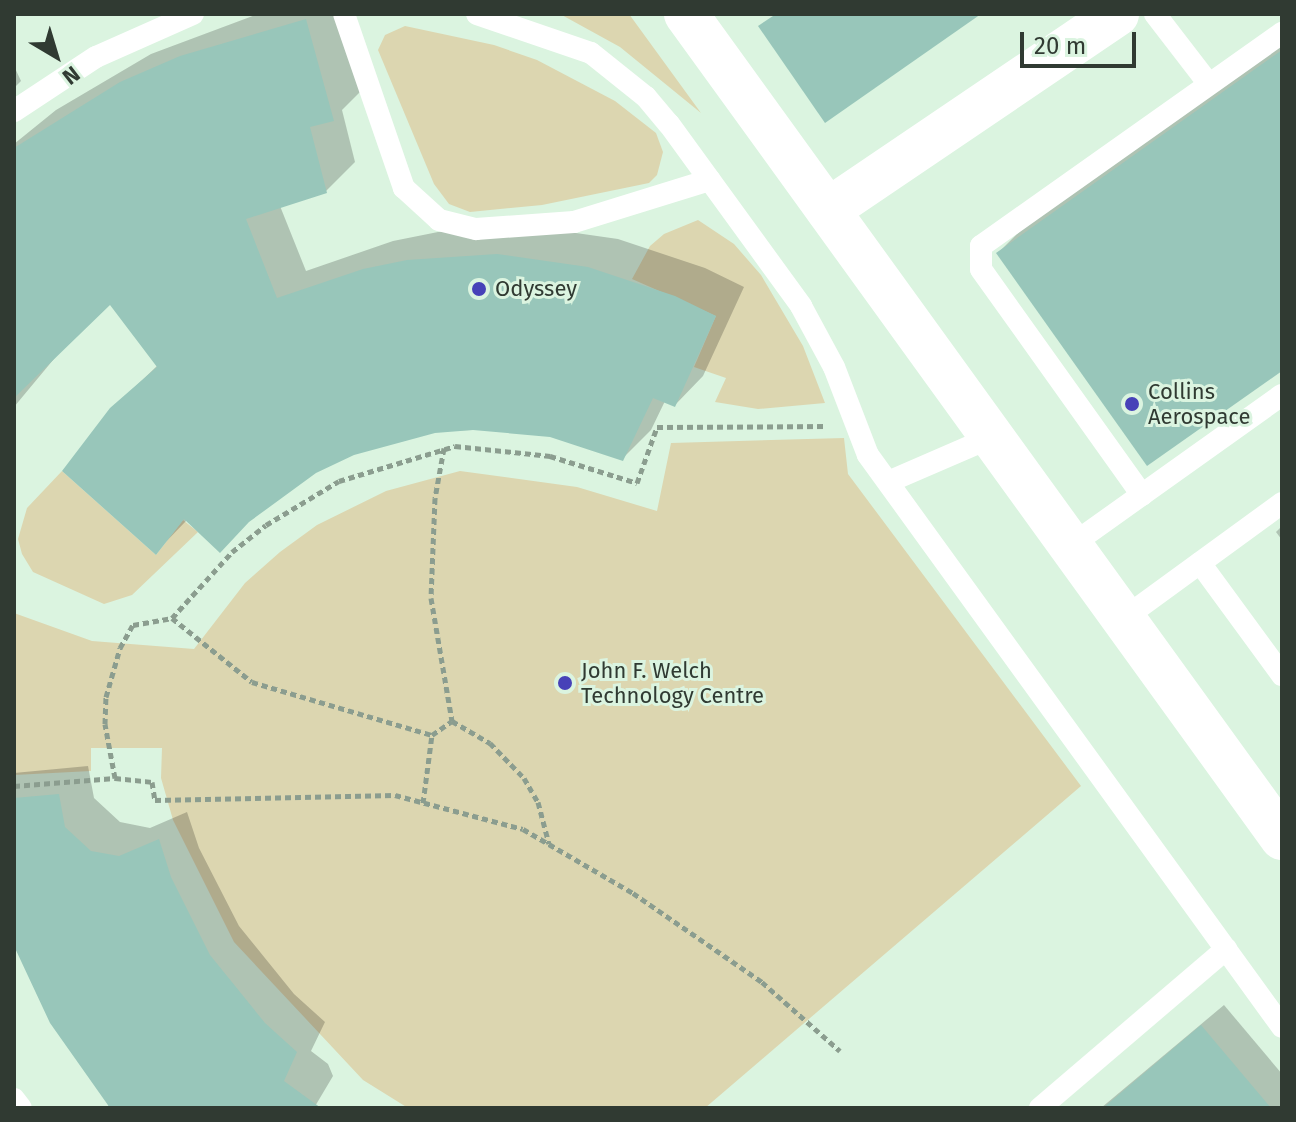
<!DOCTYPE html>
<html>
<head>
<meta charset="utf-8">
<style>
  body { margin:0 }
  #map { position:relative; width:1296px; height:1122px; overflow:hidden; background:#dbf4e0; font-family:"Fira Sans",sans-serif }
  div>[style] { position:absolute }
  .green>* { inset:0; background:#dcd6b0 }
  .shadow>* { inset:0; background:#0003 }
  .building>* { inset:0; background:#98c6ba }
  .path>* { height:5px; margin-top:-2.5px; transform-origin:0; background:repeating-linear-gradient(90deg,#8b9d8f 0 6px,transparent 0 10px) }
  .lane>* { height:22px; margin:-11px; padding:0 11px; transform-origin:11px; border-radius:11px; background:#fff }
  .secondary>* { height:44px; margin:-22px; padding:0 22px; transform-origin:22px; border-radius:22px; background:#fff }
  .dots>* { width:22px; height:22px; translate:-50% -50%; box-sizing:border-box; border:4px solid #dbf4e0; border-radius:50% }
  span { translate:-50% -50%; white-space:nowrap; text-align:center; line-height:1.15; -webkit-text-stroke:6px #dbf4e0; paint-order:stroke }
  .poi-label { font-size:22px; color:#303a32 }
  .left { translate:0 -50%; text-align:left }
  .frame { position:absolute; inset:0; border:16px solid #303a32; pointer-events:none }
  .north { position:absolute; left:16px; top:16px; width:80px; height:80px; -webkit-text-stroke:6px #dbf4e0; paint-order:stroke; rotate:142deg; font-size:22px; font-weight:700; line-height:32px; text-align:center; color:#303a32 }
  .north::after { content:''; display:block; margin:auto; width:28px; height:36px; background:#303a32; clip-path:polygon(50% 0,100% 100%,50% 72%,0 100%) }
  .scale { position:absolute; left:1020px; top:32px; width:116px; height:36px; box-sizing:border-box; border:4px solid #303a32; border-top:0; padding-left:10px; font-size:24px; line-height:28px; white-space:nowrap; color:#303a32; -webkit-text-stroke:6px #dbf4e0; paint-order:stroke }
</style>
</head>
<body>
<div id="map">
  <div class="green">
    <div style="clip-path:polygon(560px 14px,629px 14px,701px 113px,620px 47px)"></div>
    <div style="clip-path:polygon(405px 26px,494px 45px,537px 60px,615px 101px,656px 133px,663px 152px,657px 175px,649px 183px,542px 205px,470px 212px,449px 204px,434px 184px,378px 50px,385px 35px)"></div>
    <div style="clip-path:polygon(698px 220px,734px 244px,761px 275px,803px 346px,825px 403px,758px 409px,715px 402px,726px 378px,694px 367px,716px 316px,632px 279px,650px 246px,664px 234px)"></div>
    <div style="clip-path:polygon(844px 438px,848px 474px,1081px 786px,705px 1108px,408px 1108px,363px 1080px,234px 942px,173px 820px,161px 778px,162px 748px,91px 748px,91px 771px,14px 775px,14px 613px,92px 641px,194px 649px,245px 583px,280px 552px,317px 525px,386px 491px,460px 471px,577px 487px,657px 511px,671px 443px)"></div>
    <div style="clip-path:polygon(62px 471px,156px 555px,183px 520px,198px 532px,132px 595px,104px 604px,33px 572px,22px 554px,18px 539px,27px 508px)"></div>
  </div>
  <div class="shadow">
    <div style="clip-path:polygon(258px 14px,341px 14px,361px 91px,342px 110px,355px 162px,326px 191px,280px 206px,306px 271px,393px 241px,438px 232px,527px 226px,618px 239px,705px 268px,744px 287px,703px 376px,675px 405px,665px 401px,651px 430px,622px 459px,550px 435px,511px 429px,434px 431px,393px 439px,187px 520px,156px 552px,112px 409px,158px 365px,110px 302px,78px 330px,14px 407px,14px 144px,56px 110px,151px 54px)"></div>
    <div style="clip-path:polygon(1282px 44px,1282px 368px,998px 253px,1027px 224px)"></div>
    <div style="clip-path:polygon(14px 66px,21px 81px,14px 88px)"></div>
    <div style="clip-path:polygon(1282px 526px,1282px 540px,1276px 532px)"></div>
    <div style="clip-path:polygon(88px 766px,94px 798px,120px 822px,150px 828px,187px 812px,199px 848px,239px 926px,294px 994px,325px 1022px,311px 1051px,328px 1064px,333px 1076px,314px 1108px,110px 1108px,14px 938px,14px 773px)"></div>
    <div style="clip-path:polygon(1224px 1005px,1282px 1074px,1282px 1108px,1101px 1108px)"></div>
  </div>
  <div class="building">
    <div style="clip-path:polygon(776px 14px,981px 14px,825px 123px,758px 26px)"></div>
    <div style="clip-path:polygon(306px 19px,334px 121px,310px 127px,327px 193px,246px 219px,277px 298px,363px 269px,407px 260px,497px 254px,588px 267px,675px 296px,716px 316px,675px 407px,653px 398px,623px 461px,550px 437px,473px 430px,435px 433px,354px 455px,316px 473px,249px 522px,220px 553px,184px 519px,156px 555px,62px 471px,110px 408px,157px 367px,110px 305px,14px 398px,14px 148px,120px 82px,180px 56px)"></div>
    <div style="clip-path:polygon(1282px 50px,1282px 371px,1147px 466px,996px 253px)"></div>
    <div style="clip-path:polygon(59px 794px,65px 827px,91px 851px,119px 856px,159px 839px,171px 877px,210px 955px,265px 1023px,297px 1052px,284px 1081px,321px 1108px,110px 1108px,50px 1023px,14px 946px,14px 798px)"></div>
    <div style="clip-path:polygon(1201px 1025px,1271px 1108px,1103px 1108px)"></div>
  </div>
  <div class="path">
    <div style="left:444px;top:448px;width:51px;rotate:100.2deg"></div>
    <div style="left:435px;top:498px;width:100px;rotate:92.3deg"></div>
    <div style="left:431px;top:598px;width:125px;rotate:80.3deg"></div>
    <div style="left:172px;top:618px;width:102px;rotate:38.7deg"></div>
    <div style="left:252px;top:682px;width:188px;rotate:16.4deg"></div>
    <div style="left:115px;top:778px;width:37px;rotate:6deg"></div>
    <div style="left:152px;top:782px;width:18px;rotate:81deg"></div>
    <div style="left:155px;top:800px;width:240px;rotate:-1.2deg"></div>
    <div style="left:395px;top:795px;width:132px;rotate:14.9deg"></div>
    <div style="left:523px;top:829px;width:127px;rotate:30.2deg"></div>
    <div style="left:633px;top:893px;width:157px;rotate:34.6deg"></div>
    <div style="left:762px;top:982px;width:104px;rotate:41.5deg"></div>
    <div style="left:14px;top:786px;width:101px;rotate:-4.5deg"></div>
    <div style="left:115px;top:778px;width:55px;rotate:-100.5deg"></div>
    <div style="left:105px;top:724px;width:27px;rotate:-88deg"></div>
    <div style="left:106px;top:697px;width:51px;rotate:-74.1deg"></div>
    <div style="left:120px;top:648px;width:26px;rotate:-61deg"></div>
    <div style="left:133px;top:625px;width:40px;rotate:-10deg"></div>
    <div style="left:172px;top:618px;width:89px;rotate:-47.7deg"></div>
    <div style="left:232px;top:552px;width:43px;rotate:-38.5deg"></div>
    <div style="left:266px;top:525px;width:85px;rotate:-31.1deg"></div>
    <div style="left:339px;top:481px;width:121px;rotate:-16.8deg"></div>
    <div style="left:455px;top:446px;width:96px;rotate:6deg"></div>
    <div style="left:550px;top:456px;width:91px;rotate:17.2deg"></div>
    <div style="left:637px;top:483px;width:59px;rotate:-70.3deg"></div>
    <div style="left:657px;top:427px;width:170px;rotate:-0.3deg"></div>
    <div style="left:423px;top:803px;width:69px;rotate:-82.5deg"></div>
    <div style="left:432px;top:735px;width:24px;rotate:-35deg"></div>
    <div style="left:452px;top:721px;width:44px;rotate:30.1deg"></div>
    <div style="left:490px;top:743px;width:49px;rotate:45.8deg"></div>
    <div style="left:524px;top:778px;width:28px;rotate:60deg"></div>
    <div style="left:538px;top:802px;width:43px;rotate:75.3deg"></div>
  </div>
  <div class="lane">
    <div style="left:344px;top:14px;width:184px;rotate:71deg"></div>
    <div style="left:404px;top:188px;width:47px;rotate:42.4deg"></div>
    <div style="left:439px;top:220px;width:38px;rotate:14deg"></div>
    <div style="left:476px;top:229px;width:98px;rotate:-4.1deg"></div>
    <div style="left:574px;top:222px;width:142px;rotate:-17.2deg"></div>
    <div style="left:477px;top:14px;width:120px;rotate:18.9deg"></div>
    <div style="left:591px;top:53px;width:70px;rotate:38.7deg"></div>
    <div style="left:646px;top:97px;width:35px;rotate:50deg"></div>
    <div style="left:669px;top:124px;width:225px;rotate:54deg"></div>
    <div style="left:801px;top:306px;width:69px;rotate:61.6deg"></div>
    <div style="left:834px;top:367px;width:94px;rotate:68.9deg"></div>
    <div style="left:868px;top:455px;width:706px;rotate:54.1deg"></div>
    <div style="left:1155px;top:14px;width:88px;rotate:52.4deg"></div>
    <div style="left:14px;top:111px;width:98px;rotate:-33.4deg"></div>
    <div style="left:96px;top:57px;width:106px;rotate:-23.9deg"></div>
    <div style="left:888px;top:482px;width:113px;rotate:-23.4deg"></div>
    <div style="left:1142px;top:495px;width:277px;rotate:-125.5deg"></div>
    <div style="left:981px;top:269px;width:23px;rotate:-90deg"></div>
    <div style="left:981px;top:246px;width:369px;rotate:-35.3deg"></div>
    <div style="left:1070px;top:546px;width:260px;rotate:-35.5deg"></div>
    <div style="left:1200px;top:563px;width:139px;rotate:53.8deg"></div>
    <div style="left:1123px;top:619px;width:197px;rotate:-36.1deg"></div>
    <div style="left:14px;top:1099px;width:11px;rotate:52deg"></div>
    <div style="left:1040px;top:1108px;width:245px;rotate:-40.5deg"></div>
  </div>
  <div class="secondary">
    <div style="left:686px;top:14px;width:1017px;rotate:54.12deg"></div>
    <div style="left:828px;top:210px;width:349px;rotate:-34.1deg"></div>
  </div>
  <div class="dots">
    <div style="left:479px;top:289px;background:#4742b8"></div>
    <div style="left:1132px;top:404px;background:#4742b8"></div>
    <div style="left:565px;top:683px;background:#4742b8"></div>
  </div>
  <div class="poi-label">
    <span class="left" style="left:495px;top:289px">Odyssey</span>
    <span class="left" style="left:1148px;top:404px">Collins<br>Aerospace</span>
    <span class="left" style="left:581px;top:683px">John F. Welch<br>Technology Centre</span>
  </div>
  <div class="frame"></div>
  <div class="north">N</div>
  <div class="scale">20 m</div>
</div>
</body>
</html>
